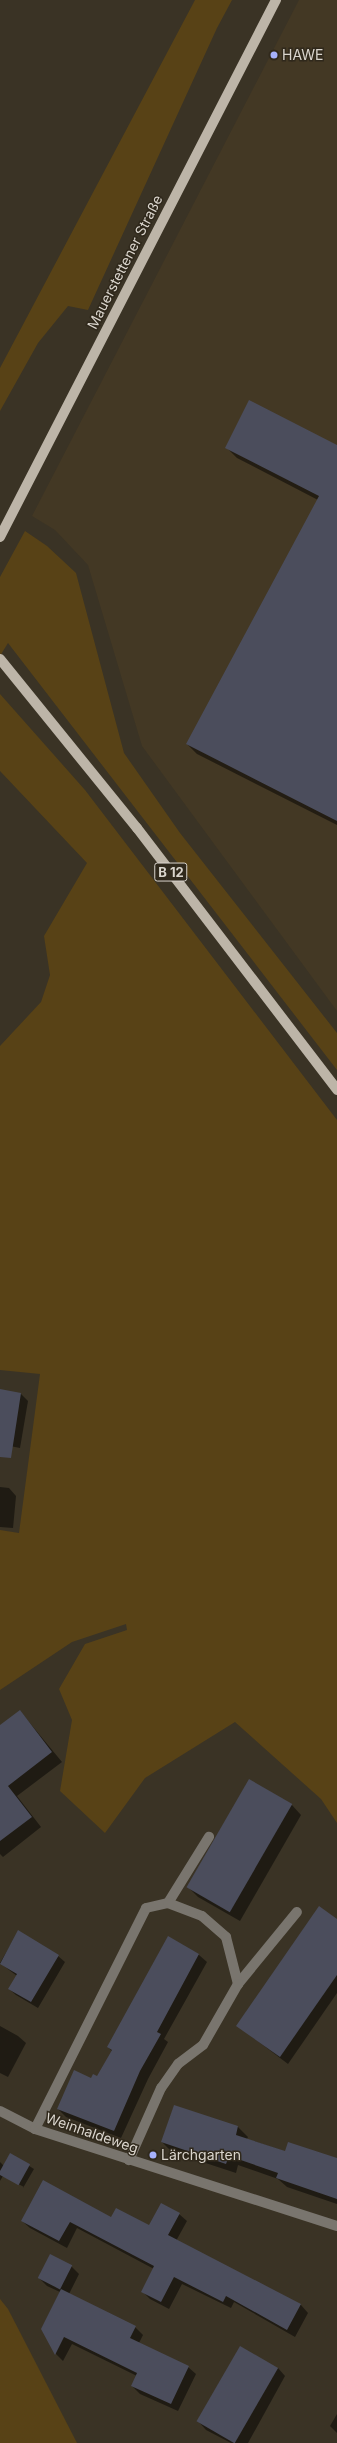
<!DOCTYPE html>
<html>
<head>
<meta charset="utf-8">
<style>
  body { margin:0 }
  #map { position:relative; width:337px; height:2443px; overflow:hidden; background:#3a3325; font-family:Inter,sans-serif }
  div>[style] { position:absolute }
  .built>* { inset:0; background:#433824 }
  .green>* { inset:0; background:#584216 }
  .shadow>* { inset:0; background:#0007 }
  .building>* { inset:0; background:#4b4d5c; transform-origin:0 0 }
  .minor>* { height:10px; margin:-5px; padding:0 5px; transform-origin:5px; border-radius:5px; background:#79756e }
  .major>* { height:10px; margin:-5px; padding:0 5px; transform-origin:5px; border-radius:5px; background:#bdb5a8 }
  .dots>* { width:11px; height:11px; translate:-50% -50%; box-sizing:border-box; border:2px solid #30291c; border-radius:50% }
  span { translate:-50% -50%; white-space:nowrap; text-align:center; line-height:1.15; -webkit-text-stroke:3px #30291c; paint-order:stroke }
  .shield-label span { padding:1px 3px; background:#30291c; border:1px solid; border-radius:3px; -webkit-text-stroke-width:0 }
  .shield-label { font-size:13px; color:#dad5cd; font-weight:700 }
  .poi-label { font-size:14px; color:#dad5cd }
  .left { translate:0 -50%; text-align:left }
  .street-label { font-size:14px; color:#dad5cd }
</style>
</head>
<body>
<div id="map">
  <div class="built">
    <div style="clip-path:polygon(299px 0,337px 0,337px 1011px,142px 746px,88px 565px,55px 530px,32px 516px)"></div>
  </div>
  <div class="green">
    <div style="clip-path:polygon(195px 0,232px 0,217px 28px,88px 310px,68px 306px,38px 343px,0 411px,0 368px)"></div>
    <div style="clip-path:polygon(25px 531px,47px 546px,76px 573px,124px 753px,180px 833px,337px 1033px,337px 1070px,8px 643px,0 656px,0 577px)"></div>
    <div style="clip-path:polygon(0 694px,85px 790px,337px 1120px,337px 1823px,321px 1799px,235px 1722px,145px 1778px,105px 1833px,60px 1791px,72px 1720px,59px 1689px,85px 1644px,127px 1630px,126px 1624px,72px 1642px,0 1690px,0 1530px,19px 1533px,40px 1374px,0 1370px,0 1046px,41px 1002px,50px 975px,44px 936px,87px 863px,0 771px)"></div>
    <div style="clip-path:polygon(0 2299px,8px 2309px,77px 2443px,0 2443px)"></div>
  </div>
  <div class="shadow">
    <div style="clip-path:polygon(337px 446px,337px 825px,197px 754px,187px 744px,318px 500px,237px 458px,227px 448px)"></div>
    <div style="clip-path:polygon(0 1390px,21px 1394px,28px 1401px,20px 1448px,0 1444px)"></div>
    <div style="clip-path:polygon(0 1487px,9px 1488px,16px 1496px,13px 1528px,0 1527px)"></div>
    <div style="clip-path:polygon(20px 1711px,62px 1762px,17px 1796px,41px 1827px,3px 1857px,0 1854px,0 1726px)"></div>
    <div style="clip-path:polygon(291px 1804px,301px 1815px,240px 1921px,198px 1897px,188px 1887px)"></div>
    <div style="clip-path:polygon(337px 1920px,337px 1993px,288px 2064px,238px 2026px)"></div>
    <div style="clip-path:polygon(18px 1932px,58px 1956px,65px 1962px,38px 2008px,16px 1995px,9px 1989px,17px 1976px,0 1963px)"></div>
    <div style="clip-path:polygon(168px 1937px,199px 1955px,207px 1962px,164px 2039px,168px 2042px,148px 2079px,121px 2138px,66px 2117px,58px 2109px,91px 2079px,98px 2077px,112px 2051px,108px 2047px)"></div>
    <div style="clip-path:polygon(0 2026px,18px 2036px,26px 2043px,8px 2077px,0 2073px)"></div>
    <div style="clip-path:polygon(174px 2106px,238px 2127px,248px 2137px,247px 2139px,286px 2152px,337px 2159px,337px 2204px,287px 2187px,278px 2179px,238px 2165px,236px 2173px,172px 2152px,162px 2142px)"></div>
    <div style="clip-path:polygon(10px 2154px,34px 2169px,23px 2188px,24px 2187px,3px 2176px,0 2181px,0 2162px,4px 2166px)"></div>
    <div style="clip-path:polygon(179px 2214px,187px 2221px,176px 2241px,301px 2305px,308px 2313px,295px 2337px,234px 2302px,231px 2308px,182px 2284px,169px 2309px,150px 2299px,143px 2292px,154px 2269px,77px 2228px,67px 2248px,30px 2228px,22px 2221px,111px 2218px,149px 2227px)"></div>
    <div style="clip-path:polygon(71px 2266px,79px 2274px,69px 2294px,135px 2327px,143px 2335px,139px 2343px,188px 2367px,196px 2374px,178px 2411px,140px 2394px,132px 2386px,137px 2376px,72px 2344px,63px 2361px,56px 2354px,42px 2329px,60px 2292px,47px 2286px,39px 2278px)"></div>
    <div style="clip-path:polygon(278px 2368px,285px 2376px,248px 2443px,231px 2443px,206px 2430px,199px 2422px)"></div>
    <div style="clip-path:polygon(337px 2414px,337px 2433px,330px 2426px)"></div>
  </div>
  <div class="building">
    <div style="clip-path:polygon(249px 400px,337px 445px,337px 821px,186px 744px,319px 496px,225px 448px)"></div>
    <div style="clip-path:polygon(0 1389px,21px 1393px,11px 1458px,0 1457px)"></div>
    <div style="clip-path:polygon(20px 1710px,52px 1752px,8px 1786px,32px 1817px,0 1841px,0 1725px)"></div>
    <div style="left:249px;top:1779px;width:50px;height:125px;rotate:30deg"></div>
    <div style="clip-path:polygon(319px 1906px,337px 1919px,337px 1975px,280px 2057px,236px 2026px)"></div>
    <div style="clip-path:polygon(18px 1930px,59px 1955px,31px 2002px,8px 1989px,17px 1974px,0 1964px)"></div>
    <div style="clip-path:polygon(168px 1936px,199px 1954px,157px 2032px,161px 2034px,140px 2071px,114px 2131px,57px 2109px,74px 2070px,91px 2078px,93px 2074px,97px 2076px,112px 2050px,107px 2047px)"></div>
    <div style="clip-path:polygon(174px 2105px,238px 2126px,236px 2135px,285px 2151px,288px 2142px,337px 2158px,337px 2199px,276px 2178px,278px 2173px,229px 2156px,226px 2164px,161px 2142px)"></div>
    <div style="left:10px;top:2153px;width:23px;height:24px;rotate:29deg"></div>
    <div style="clip-path:polygon(43px 2180px,111px 2217px,116px 2208px,149px 2225px,161px 2203px,180px 2213px,168px 2235px,301px 2304px,287px 2330px,226px 2296px,223px 2302px,174px 2277px,161px 2302px,141px 2292px,154px 2266px,70px 2222px,59px 2241px,21px 2221px)"></div>
    <div style="left:50px;top:2254px;width:25px;height:27px;rotate:27deg"></div>
    <div style="clip-path:polygon(61px 2289px,136px 2326px,130px 2338px,189px 2366px,171px 2404px,131px 2386px,137px 2373px,64px 2337px,55px 2355px,41px 2329px)"></div>
    <div style="left:240px;top:2346px;width:44px;height:87px;rotate:30deg"></div>
  </div>
  <div class="minor">
    <div style="left:168px;top:1903px;width:78px;rotate:-58.2deg"></div>
    <div style="left:238px;top:1984px;width:93px;rotate:-50.7deg"></div>
    <div style="left:0;top:2111px;width:39px;rotate:27deg"></div>
    <div style="left:35px;top:2129px;width:317px;rotate:17.8deg"></div>
    <div style="left:35px;top:2129px;width:247px;rotate:-63.3deg"></div>
    <div style="left:146px;top:1908px;width:23px;rotate:-13deg"></div>
    <div style="left:168px;top:1903px;width:36px;rotate:21deg"></div>
    <div style="left:202px;top:1916px;width:32px;rotate:41deg"></div>
    <div style="left:226px;top:1937px;width:49px;rotate:75.7deg"></div>
    <div style="left:238px;top:1984px;width:70px;rotate:119.8deg"></div>
    <div style="left:203px;top:2045px;width:31px;rotate:143deg"></div>
    <div style="left:178px;top:2064px;width:29px;rotate:125deg"></div>
    <div style="left:161px;top:2088px;width:79px;rotate:114deg"></div>
  </div>
  <div class="major">
    <div style="left:0;top:537px;width:604px;rotate:-62.8deg"></div>
    <div style="left:0;top:659px;width:218px;rotate:51deg"></div>
    <div style="left:137px;top:828px;width:330px;rotate:52.6deg"></div>
  </div>
  <div class="dots">
    <div style="left:274px;top:55px;background:#a6b1fc"></div>
    <div style="left:153px;top:2155px;background:#a6b1fc"></div>
  </div>
  <div class="shield-label">
    <span style="left:171px;top:872px">B 12</span>
  </div>
  <div class="poi-label">
    <span class="left" style="left:282px;top:55px">HAWE</span>
    <span class="left" style="left:161px;top:2155px">Lärchgarten</span>
  </div>
  <div class="street-label">
    <span style="left:125px;top:262px;rotate:-63deg">Mauerstettener Straße</span>
    <span style="left:92px;top:2133px;rotate:19deg">Weinhaldeweg</span>
  </div>
</div>
</body>
</html>
